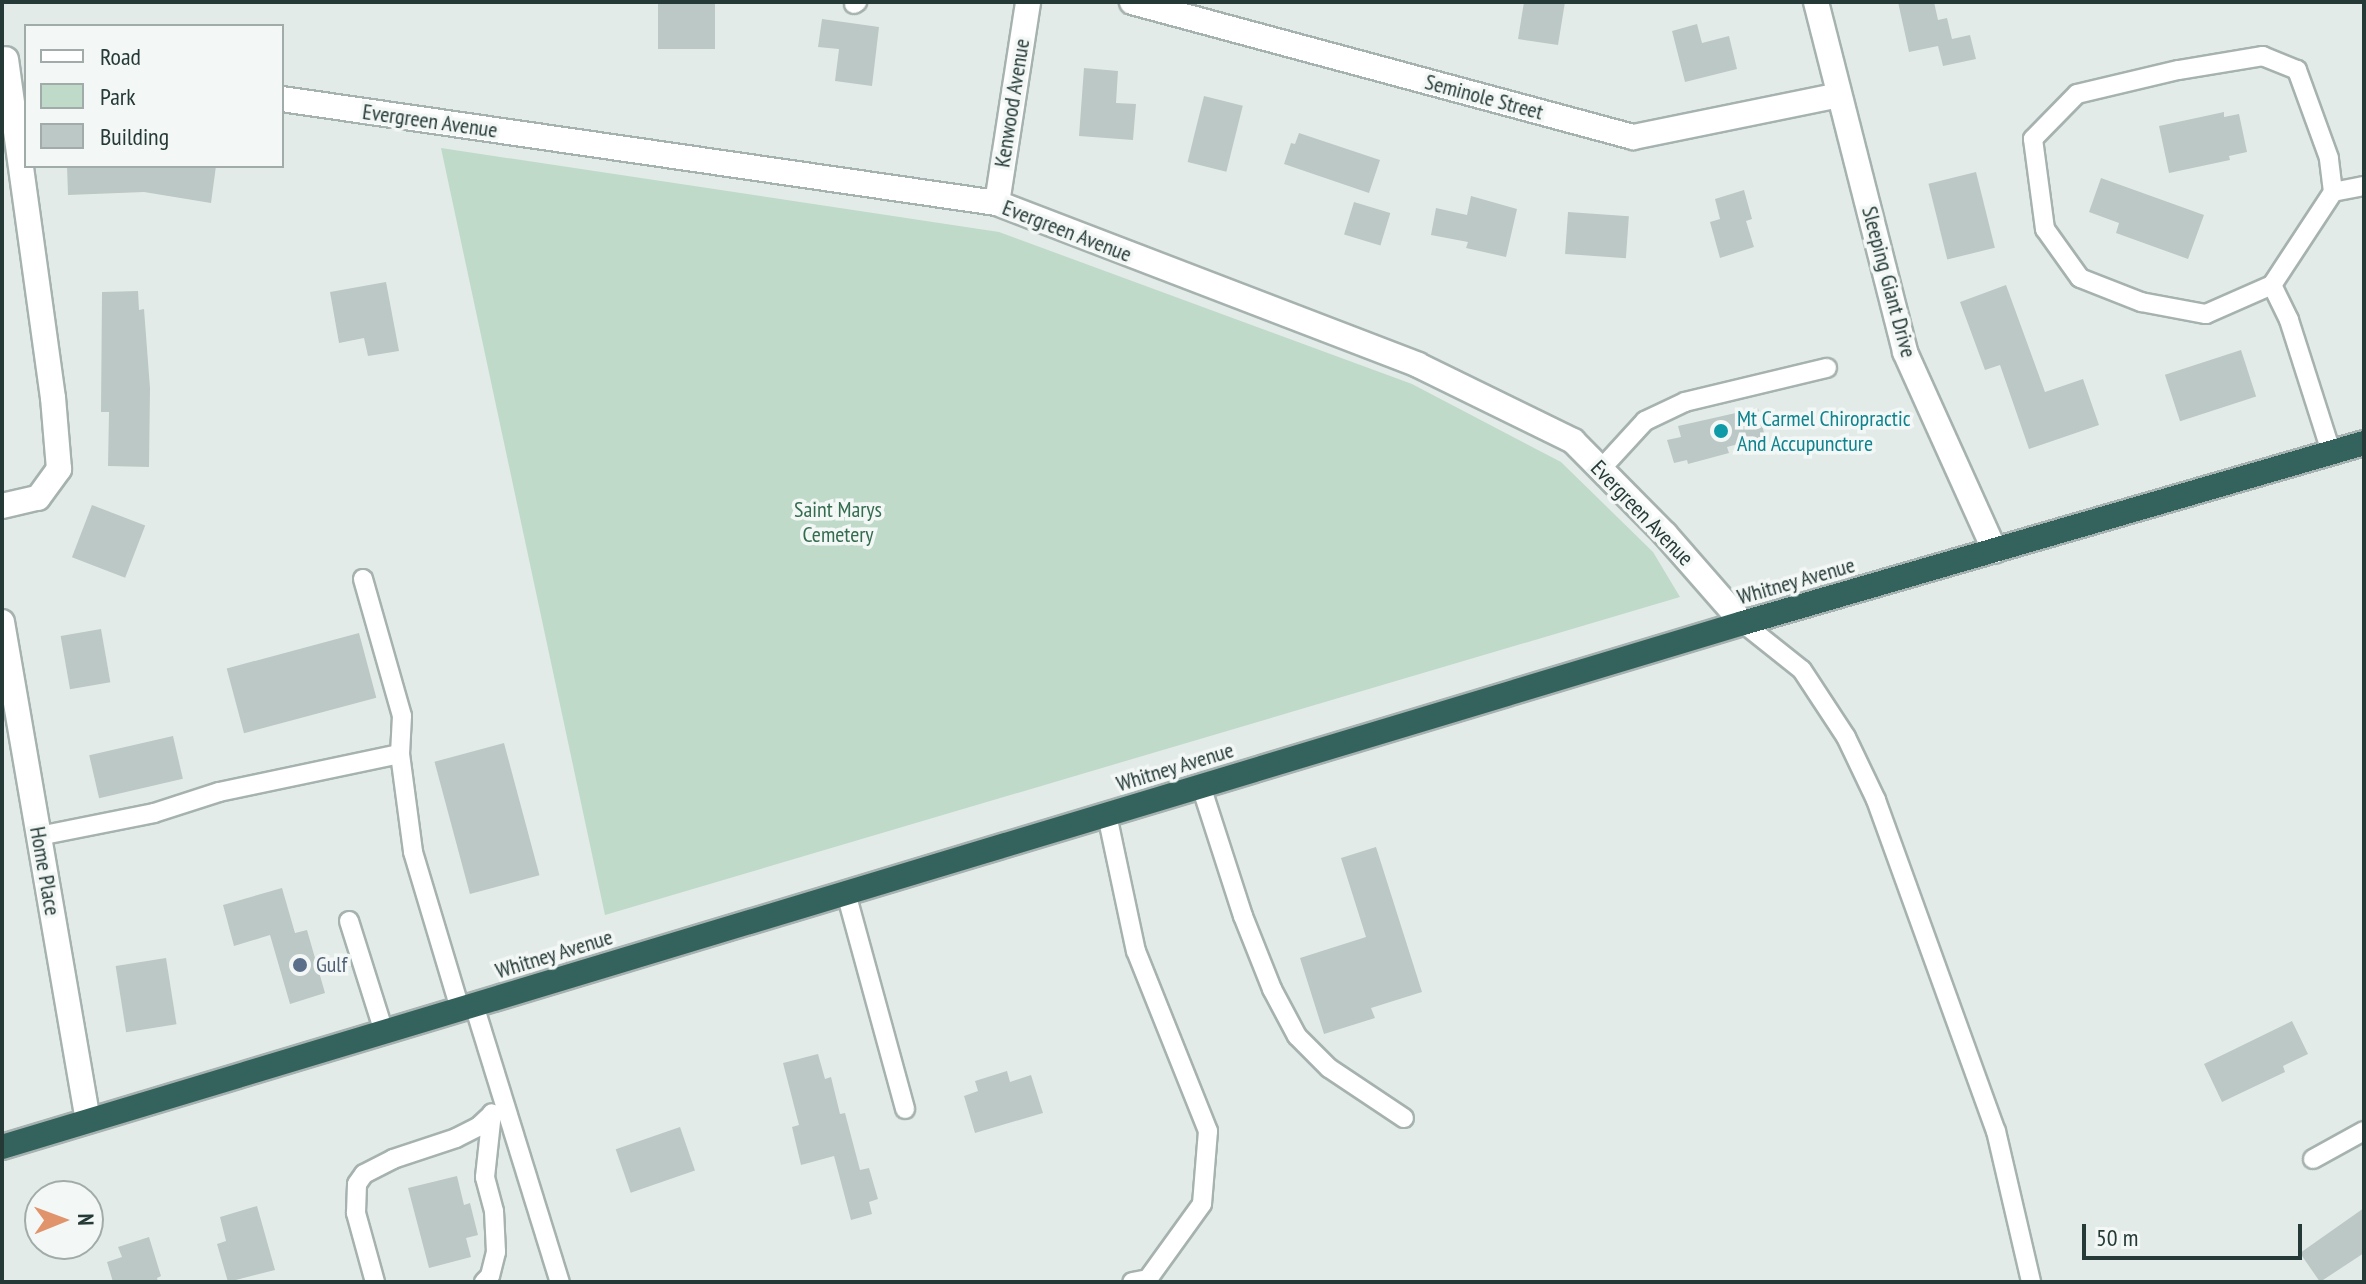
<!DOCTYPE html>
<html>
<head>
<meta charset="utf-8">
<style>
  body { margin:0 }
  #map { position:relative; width:2366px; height:1284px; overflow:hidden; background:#e3ebe8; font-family:"PT Sans Narrow",sans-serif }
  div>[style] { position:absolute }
  .green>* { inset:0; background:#bfdac9 }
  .building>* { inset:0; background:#bcc8c5; transform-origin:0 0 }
  .roads { filter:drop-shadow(2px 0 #a6b2af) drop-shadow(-2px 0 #a6b2af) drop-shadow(0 2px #a6b2af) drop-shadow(0 -2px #a6b2af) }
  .lane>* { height:18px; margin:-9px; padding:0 9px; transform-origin:9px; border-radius:9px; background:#fff }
  .street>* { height:24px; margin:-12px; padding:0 12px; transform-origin:12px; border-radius:12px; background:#fff }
  .highway>* { height:24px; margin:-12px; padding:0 12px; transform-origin:12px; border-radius:12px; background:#34635e }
  .dots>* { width:22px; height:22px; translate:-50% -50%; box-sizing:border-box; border:4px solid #f3f8f6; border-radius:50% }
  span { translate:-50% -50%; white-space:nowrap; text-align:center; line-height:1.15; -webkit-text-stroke:7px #f3f8f6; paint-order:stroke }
  .street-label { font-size:22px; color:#253a37 }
  .culture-label { font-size:22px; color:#0d838f }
  .left { translate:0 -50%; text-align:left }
  .park-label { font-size:22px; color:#346c4f }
  .service-label { font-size:22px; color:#4e5e75 }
  .frame { position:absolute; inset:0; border:4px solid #253a37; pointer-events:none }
  .legend { position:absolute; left:24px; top:24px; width:260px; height:144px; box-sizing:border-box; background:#f3f8f6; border:2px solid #a1acaa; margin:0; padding:10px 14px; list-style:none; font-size:24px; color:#253a37 }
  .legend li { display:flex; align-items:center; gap:16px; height:40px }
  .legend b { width:40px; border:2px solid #a1acaa }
  .north { position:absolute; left:24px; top:1180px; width:80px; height:80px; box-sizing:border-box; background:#f3f8f6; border:2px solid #a1acaa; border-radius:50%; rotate:89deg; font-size:22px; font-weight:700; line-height:32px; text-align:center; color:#253a37 }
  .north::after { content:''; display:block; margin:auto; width:28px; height:36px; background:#e1946b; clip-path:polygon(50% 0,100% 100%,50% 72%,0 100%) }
  .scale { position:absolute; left:2082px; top:1224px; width:220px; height:36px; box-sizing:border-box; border:4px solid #253a37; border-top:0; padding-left:10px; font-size:24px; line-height:28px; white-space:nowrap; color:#253a37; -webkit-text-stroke:6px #f3f8f6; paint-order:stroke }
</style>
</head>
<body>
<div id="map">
  <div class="green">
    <div style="clip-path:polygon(441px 148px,999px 232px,1412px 384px,1561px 462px,1653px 552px,1680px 597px,605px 915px)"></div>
  </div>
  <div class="building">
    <div style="left:658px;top:2px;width:57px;height:47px"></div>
    <div style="clip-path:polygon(1524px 2px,1565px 2px,1558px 45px,1518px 39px)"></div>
    <div style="clip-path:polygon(1898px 2px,1934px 2px,1938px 20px,1947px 18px,1952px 39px,1970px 35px,1976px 59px,1943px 66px,1938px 46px,1909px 52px)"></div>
    <div style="clip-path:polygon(822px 19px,879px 27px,872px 86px,835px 81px,839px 49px,818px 47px)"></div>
    <div style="clip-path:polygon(1697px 24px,1702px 43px,1729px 36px,1737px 69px,1685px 82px,1672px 31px)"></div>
    <div style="clip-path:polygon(1084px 68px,1118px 71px,1116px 103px,1136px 104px,1133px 140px,1079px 136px)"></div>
    <div style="left:1204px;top:96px;width:40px;height:68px;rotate:14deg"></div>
    <div style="clip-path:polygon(2224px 112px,2224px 117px,2239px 114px,2247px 152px,2229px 156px,2230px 160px,2169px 173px,2159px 126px)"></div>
    <div style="clip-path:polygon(1299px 133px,1380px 160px,1369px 193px,1284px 164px,1291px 143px,1295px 144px)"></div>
    <div style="clip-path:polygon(67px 166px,216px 166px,211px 203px,144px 192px,68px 195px)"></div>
    <div style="left:1976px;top:172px;width:78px;height:49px;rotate:76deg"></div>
    <div style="clip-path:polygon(2101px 178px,2204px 215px,2188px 259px,2116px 233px,2119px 223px,2089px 212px)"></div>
    <div style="clip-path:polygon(1744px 190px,1752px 219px,1746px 221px,1754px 247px,1720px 258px,1710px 222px,1720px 219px,1715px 199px)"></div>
    <div style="clip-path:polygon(1471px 196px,1517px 209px,1506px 257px,1466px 248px,1468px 242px,1431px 235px,1436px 208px,1467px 215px)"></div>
    <div style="left:1354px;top:202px;width:38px;height:34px;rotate:17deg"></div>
    <div style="left:1568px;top:212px;width:61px;height:42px;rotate:4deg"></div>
    <div style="clip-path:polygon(386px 282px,399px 351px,368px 356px,364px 338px,339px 343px,330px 292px)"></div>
    <div style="clip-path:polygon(2006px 285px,2045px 392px,2083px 379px,2099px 425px,2029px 449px,2000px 365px,1985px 370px,1960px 302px)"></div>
    <div style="clip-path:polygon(138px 291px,139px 310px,144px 309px,150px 388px,149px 467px,108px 466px,109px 412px,101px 412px,102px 292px)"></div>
    <div style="left:2241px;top:350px;width:49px;height:80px;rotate:72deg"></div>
    <div style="clip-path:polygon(1758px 408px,1765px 437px,1727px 447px,1729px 453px,1688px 464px,1687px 460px,1674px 463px,1667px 440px,1681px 437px,1678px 426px)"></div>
    <div style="left:92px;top:505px;width:57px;height:56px;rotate:21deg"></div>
    <div style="left:101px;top:629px;width:54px;height:41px;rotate:80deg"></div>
    <div style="left:359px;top:633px;width:67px;height:137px;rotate:75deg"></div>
    <div style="left:173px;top:736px;width:44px;height:86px;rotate:77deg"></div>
    <div style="left:504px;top:743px;width:137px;height:72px;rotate:75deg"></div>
    <div style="clip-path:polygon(1376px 847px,1422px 992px,1371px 1008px,1375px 1018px,1324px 1034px,1300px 958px,1366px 937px,1341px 858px)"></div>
    <div style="clip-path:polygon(282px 888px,295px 933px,307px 930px,325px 993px,290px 1004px,270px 935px,234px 946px,223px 905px)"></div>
    <div style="left:166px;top:958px;width:67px;height:51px;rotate:81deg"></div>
    <div style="clip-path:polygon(2292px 1021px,2308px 1054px,2283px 1066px,2285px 1072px,2222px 1102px,2204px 1064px)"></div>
    <div style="clip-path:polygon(818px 1054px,825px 1079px,831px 1077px,840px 1114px,845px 1113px,860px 1170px,869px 1168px,878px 1199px,869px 1202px,872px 1214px,851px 1220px,834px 1156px,801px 1165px,792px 1127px,799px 1125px,783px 1063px)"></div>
    <div style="clip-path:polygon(1007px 1071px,1010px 1082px,1031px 1075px,1043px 1113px,975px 1133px,964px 1096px,978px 1091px,975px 1081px)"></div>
    <div style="left:680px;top:1127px;width:46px;height:68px;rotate:71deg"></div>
    <div style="clip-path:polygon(457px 1176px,464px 1205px,470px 1203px,478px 1235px,466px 1238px,471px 1257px,429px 1268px,408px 1188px)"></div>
    <div style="clip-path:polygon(257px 1206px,275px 1270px,228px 1282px,217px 1244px,226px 1241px,220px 1217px)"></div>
    <div style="clip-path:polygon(2364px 1208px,2364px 1253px,2320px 1282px,2300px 1253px)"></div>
    <div style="clip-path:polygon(149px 1237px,161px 1276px,157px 1278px,158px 1282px,113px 1282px,107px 1262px,122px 1257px,118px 1247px)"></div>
  </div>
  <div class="roads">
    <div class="lane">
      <div style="left:854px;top:4px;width:4px;rotate:-34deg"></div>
      <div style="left:2333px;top:192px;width:32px;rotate:-11deg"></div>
      <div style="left:2272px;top:285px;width:111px;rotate:-56.7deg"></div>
      <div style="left:2333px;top:192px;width:34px;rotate:-97deg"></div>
      <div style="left:2329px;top:158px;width:94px;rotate:-110deg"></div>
      <div style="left:2297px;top:70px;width:37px;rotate:-158deg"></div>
      <div style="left:2263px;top:56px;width:86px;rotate:170.6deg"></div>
      <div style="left:2178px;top:70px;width:104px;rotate:166.6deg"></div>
      <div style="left:2077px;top:94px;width:63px;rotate:134.4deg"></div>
      <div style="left:2033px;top:139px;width:91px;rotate:82.4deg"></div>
      <div style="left:2045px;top:229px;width:60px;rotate:54.5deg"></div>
      <div style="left:2080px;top:278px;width:66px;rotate:21.5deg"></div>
      <div style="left:2141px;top:302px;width:66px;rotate:10.5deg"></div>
      <div style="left:2206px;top:314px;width:72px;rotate:-23.7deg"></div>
      <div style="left:2272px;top:285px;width:39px;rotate:64deg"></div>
      <div style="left:2289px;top:320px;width:139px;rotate:72.3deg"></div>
      <div style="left:1601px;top:469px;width:65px;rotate:-47.5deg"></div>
      <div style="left:1645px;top:421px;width:44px;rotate:-25.4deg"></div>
      <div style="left:1685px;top:402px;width:146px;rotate:-13.5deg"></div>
      <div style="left:363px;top:579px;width:142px;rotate:74.1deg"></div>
      <div style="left:402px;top:716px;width:38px;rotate:93deg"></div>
      <div style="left:1743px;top:623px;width:75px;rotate:38.5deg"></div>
      <div style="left:1802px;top:670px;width:80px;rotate:56.7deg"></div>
      <div style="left:1846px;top:737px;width:70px;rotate:64.5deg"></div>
      <div style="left:1876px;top:800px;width:352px;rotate:70.1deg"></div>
      <div style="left:1996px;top:1131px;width:155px;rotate:76.9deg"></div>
      <div style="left:1201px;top:786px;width:137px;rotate:72.1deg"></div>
      <div style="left:1243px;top:916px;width:79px;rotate:68.3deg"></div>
      <div style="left:1272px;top:989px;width:53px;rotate:62deg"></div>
      <div style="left:1297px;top:1036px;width:45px;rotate:45deg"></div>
      <div style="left:1329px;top:1068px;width:90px;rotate:33.7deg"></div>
      <div style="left:1107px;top:815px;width:139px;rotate:78deg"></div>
      <div style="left:1136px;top:951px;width:194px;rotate:68.2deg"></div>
      <div style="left:1208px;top:1131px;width:73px;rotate:94.7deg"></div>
      <div style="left:1202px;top:1204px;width:92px;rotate:125.8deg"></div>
      <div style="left:1148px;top:1279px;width:16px;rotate:169deg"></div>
      <div style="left:39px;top:836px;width:117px;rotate:-11.3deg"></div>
      <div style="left:154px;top:813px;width:68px;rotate:-17.9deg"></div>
      <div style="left:219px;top:792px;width:185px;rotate:-11.9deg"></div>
      <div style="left:400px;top:754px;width:99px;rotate:82.4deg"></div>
      <div style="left:413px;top:852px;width:164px;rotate:73.3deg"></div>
      <div style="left:846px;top:893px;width:224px;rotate:74.7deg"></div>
      <div style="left:349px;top:921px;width:116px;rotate:72.5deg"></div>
      <div style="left:474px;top:1005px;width:290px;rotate:72.8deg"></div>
      <div style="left:2313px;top:1159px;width:58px;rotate:-28.8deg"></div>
      <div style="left:375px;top:1282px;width:72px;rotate:-105.4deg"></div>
      <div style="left:356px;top:1213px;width:29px;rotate:-88deg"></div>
      <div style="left:357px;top:1184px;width:12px;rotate:-55deg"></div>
      <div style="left:364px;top:1174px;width:33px;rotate:-27deg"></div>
      <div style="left:393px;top:1159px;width:66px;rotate:-18.4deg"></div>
      <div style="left:456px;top:1138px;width:25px;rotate:-27deg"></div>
      <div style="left:478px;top:1127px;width:18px;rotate:-43deg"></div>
      <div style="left:484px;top:1282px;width:8px;rotate:-45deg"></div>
      <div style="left:490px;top:1276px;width:25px;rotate:-76deg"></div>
      <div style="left:496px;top:1252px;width:41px;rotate:-92.8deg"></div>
      <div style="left:494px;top:1211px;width:35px;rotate:-105deg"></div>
      <div style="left:485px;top:1177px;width:64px;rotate:-83.8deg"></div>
    </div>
    <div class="street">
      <div style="left:1132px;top:2px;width:519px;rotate:15.08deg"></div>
      <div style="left:1633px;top:137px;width:210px;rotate:-11.5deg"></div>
      <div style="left:1816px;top:2px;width:361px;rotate:75.7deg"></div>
      <div style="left:1905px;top:352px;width:218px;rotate:65.7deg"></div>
      <div style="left:282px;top:99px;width:723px;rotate:8.28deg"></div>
      <div style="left:997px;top:203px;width:451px;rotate:21deg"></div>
      <div style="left:1418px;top:365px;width:173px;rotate:26.1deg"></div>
      <div style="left:1573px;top:441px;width:131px;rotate:45.3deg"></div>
      <div style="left:1665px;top:534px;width:118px;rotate:48.8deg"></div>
      <div style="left:997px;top:203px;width:203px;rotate:-81.2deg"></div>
      <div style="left:2px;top:506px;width:37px;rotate:-13deg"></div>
      <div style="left:38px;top:498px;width:36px;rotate:-54deg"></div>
      <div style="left:59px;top:469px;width:71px;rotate:-94.8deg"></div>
      <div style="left:53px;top:398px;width:342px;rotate:-97.9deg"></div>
      <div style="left:2px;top:622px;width:506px;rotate:80.22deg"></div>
    </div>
    <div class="highway">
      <div style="left:2px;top:1147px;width:1818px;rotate:-16.75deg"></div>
      <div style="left:1743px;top:623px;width:647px;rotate:-16.16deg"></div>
    </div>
  </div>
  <div class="dots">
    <div style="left:1721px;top:431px;background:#0f9aa8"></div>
    <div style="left:300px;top:965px;background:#5c6f8a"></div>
  </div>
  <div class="street-label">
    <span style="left:1484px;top:97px;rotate:15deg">Seminole Street</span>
    <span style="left:1012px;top:103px;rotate:-81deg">Kenwood Avenue</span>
    <span style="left:430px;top:121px;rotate:8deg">Evergreen Avenue</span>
    <span style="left:1067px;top:231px;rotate:21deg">Evergreen Avenue</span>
    <span style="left:1889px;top:282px;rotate:75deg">Sleeping Giant Drive</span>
    <span style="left:1642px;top:513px;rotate:46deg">Evergreen Avenue</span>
    <span style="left:1796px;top:581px;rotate:-16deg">Whitney Avenue</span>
    <span style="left:1175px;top:767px;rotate:-17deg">Whitney Avenue</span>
    <span style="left:45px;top:871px;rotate:80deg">Home Place</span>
    <span style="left:554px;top:954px;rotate:-17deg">Whitney Avenue</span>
  </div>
  <div class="culture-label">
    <span class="left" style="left:1737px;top:431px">Mt Carmel Chiropractic<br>And Accupuncture</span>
  </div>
  <div class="park-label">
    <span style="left:838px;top:522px">Saint Marys<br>Cemetery</span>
  </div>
  <div class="service-label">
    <span class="left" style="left:316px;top:965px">Gulf</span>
  </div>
  <div class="frame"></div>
  <ul class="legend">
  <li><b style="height:10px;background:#fff"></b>Road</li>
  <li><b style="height:22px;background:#bfdac9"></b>Park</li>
  <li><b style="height:22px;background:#bcc8c5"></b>Building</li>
  </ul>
  <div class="north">N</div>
  <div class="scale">50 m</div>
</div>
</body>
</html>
